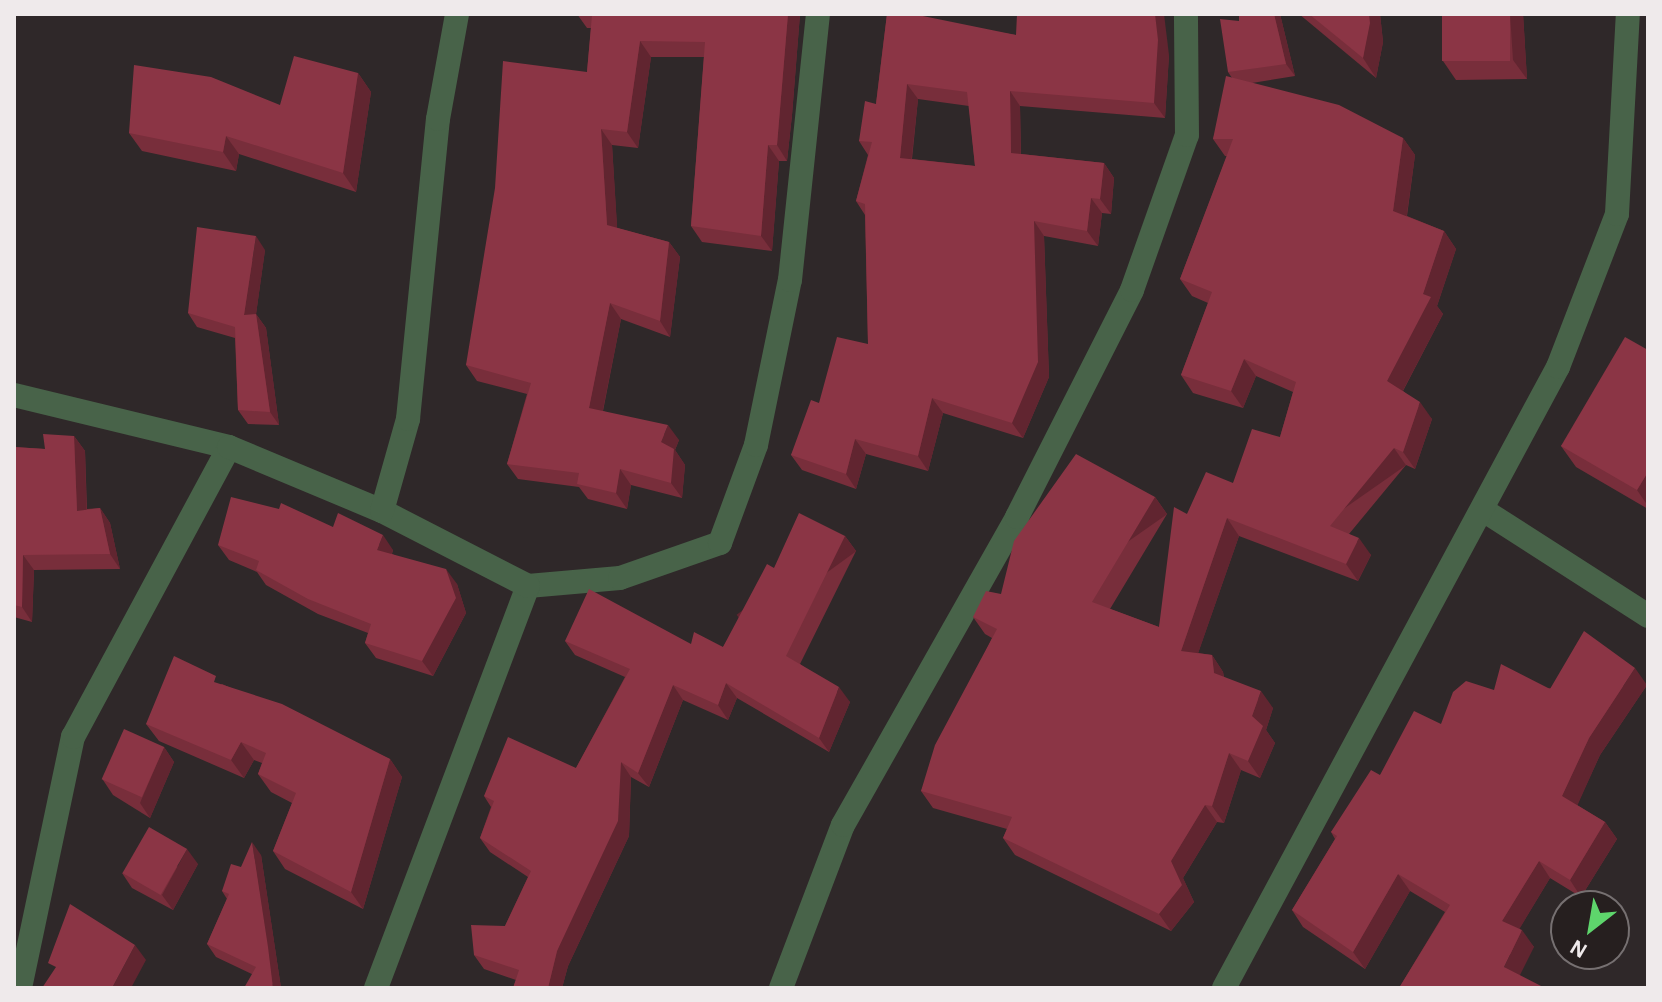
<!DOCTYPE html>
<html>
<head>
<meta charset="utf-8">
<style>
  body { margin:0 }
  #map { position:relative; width:1662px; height:1002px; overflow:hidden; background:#2f2829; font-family:"Alegreya Sans",sans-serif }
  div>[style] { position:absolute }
  .street>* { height:24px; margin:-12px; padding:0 12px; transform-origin:12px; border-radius:12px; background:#486349 }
  .wall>* { inset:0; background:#782e3b }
  .shaded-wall>* { inset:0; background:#612530; transform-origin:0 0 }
  .building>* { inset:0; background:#8b3545; transform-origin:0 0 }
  span { translate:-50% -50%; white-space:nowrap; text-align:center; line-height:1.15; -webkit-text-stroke:6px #261f1f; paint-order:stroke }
  .frame { position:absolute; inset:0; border:16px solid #efeaeb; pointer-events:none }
  .north { position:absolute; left:1550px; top:890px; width:80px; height:80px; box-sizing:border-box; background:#261f1f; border:2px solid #767071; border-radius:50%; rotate:211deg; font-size:22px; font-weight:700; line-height:32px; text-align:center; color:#efeaeb }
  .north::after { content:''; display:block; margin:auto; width:28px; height:36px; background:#5ed56c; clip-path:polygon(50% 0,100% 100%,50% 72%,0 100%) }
</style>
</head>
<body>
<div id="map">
  <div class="street">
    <div style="left:14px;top:395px;width:221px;rotate:13.6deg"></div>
    <div style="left:1483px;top:510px;width:196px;rotate:32.7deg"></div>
    <div style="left:528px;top:586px;width:92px;rotate:-5deg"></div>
    <div style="left:620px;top:578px;width:106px;rotate:-19.3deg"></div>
    <div style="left:720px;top:543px;width:104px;rotate:-69.8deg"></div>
    <div style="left:756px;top:445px;width:168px;rotate:-78.4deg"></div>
    <div style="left:790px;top:280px;width:267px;rotate:-84deg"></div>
    <div style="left:20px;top:988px;width:257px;rotate:-78.1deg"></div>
    <div style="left:73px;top:737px;width:329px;rotate:-61.7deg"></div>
    <div style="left:229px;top:447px;width:166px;rotate:22.7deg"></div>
    <div style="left:376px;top:988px;width:430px;rotate:-69.3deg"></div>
    <div style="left:528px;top:586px;width:164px;rotate:-152.8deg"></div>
    <div style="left:382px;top:511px;width:96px;rotate:-74.2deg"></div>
    <div style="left:408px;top:419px;width:301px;rotate:-84.3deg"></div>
    <div style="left:438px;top:119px;width:107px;rotate:-79.7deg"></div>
    <div style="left:781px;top:988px;width:174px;rotate:-69.2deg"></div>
    <div style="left:843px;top:825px;width:354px;rotate:-60.5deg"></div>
    <div style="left:1017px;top:517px;width:254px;rotate:-63.1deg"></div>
    <div style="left:1132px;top:290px;width:164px;rotate:-70.5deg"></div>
    <div style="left:1187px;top:135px;width:121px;rotate:-90.5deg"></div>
    <div style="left:1224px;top:988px;width:705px;rotate:-61.73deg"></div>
    <div style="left:1558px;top:367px;width:164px;rotate:-68.9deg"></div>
    <div style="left:1617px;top:214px;width:200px;rotate:-86.9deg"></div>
  </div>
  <div class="wall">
    <div style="clip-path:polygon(577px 14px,800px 14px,792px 115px,787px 161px,779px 161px,772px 251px,702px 242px,691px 226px,704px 57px,651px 57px,638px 148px,612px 145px,617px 228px,669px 242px,680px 257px,670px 337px,621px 319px,603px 411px,679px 440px,675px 450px,685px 465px,682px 498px,631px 485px,627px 509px,588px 499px,579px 487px,518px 479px,507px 464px,527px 394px,477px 381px,466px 365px,587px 72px,591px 28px,587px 28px)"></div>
    <div style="clip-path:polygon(evenodd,887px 14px,1016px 35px,1169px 55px,1165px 118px,1020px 106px,1021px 154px,1104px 163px,1114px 178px,1111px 214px,1102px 213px,1098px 246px,1044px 236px,1049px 377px,1023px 438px,943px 413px,928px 471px,866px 454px,856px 489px,802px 470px,791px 455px,819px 403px,868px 344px,865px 215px,856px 201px,868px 155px,859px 141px,876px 104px,887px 14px,918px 99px,969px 106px,975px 166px,912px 159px,918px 99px)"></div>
    <div style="clip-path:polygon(1280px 14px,1295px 76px,1252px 83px,1403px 138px,1415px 155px,1407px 216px,1444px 231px,1456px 249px,1437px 306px,1443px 314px,1403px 391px,1432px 419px,1415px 469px,1406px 465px,1349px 534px,1371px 555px,1358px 581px,1239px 536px,1198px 653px,1212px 655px,1223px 672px,1224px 677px,1273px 708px,1266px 730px,1275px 743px,1260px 778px,1241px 770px,1224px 823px,1217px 822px,1183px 878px,1194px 902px,1171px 931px,1015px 855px,1003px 838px,1007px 829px,933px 808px,921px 791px,992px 638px,985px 634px,973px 617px,1001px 594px,1155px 497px,1167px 514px,1110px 609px,1159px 627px,1187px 514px,1233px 483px,1280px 437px,1293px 392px,1256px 376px,1243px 408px,1193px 393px,1181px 375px,1208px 303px,1192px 296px,1180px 279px,1227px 156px,1225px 156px,1213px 139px,1232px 78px,1228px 72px,1239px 21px)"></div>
    <div style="clip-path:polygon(1299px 14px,1380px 14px,1383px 42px,1376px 78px)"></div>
    <div style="clip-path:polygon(1442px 14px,1523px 14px,1527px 79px,1456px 80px,1443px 61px)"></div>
    <div style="clip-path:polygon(358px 73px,371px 92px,356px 192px,239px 154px,236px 171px,142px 151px,129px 133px,280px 105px)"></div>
    <div style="clip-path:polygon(265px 250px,256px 314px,266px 328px,279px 425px,248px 424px,238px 410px,235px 338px,197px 327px,188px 313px)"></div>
    <div style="clip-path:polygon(1648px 350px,1648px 509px,1576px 467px,1561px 446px)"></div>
    <div style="clip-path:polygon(74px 436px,85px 451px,87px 509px,100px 508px,110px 523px,120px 569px,34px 570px,32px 622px,14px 617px,14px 447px,45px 449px)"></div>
    <div style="clip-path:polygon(333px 527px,393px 550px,392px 554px,457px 584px,466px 613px,433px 676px,376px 658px,365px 643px,368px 633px,318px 614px,266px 585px,257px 572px,229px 560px,218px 545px)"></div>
    <div style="clip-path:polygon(845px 536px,856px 551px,800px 664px,850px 702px,829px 752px,737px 698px,728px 720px,683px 700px,649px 787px,631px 777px,629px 836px,568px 966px,562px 988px,513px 988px,516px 980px,484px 969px,474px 955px,505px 926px,528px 877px,490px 852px,480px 838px,491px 807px,484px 796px,576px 768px,625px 677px,575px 655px,565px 641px,691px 644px,723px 647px,774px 568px)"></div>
    <div style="clip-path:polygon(222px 684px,390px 759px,402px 777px,363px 909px,285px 869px,273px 851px,292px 803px,271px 792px,258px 774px,262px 763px,254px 760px,244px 778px,159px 741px,146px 724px)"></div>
    <div style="clip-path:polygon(1647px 685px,1600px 755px,1577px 805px,1605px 822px,1617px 839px,1581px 897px,1550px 878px,1519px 929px,1534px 947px,1399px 988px,1445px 912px,1410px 891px,1365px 969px,1303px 927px,1292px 910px,1335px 839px,1331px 832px,1380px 775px,1441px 724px,1494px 690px)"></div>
    <div style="clip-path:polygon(164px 747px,174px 762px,150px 818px,113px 795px,103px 780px)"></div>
    <div style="clip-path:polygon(261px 855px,281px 988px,216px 957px,207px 944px,227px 899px,222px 891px,241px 867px)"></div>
    <div style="clip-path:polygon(198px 864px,173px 910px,132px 888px,122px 873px)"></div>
  </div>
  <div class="shaded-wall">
    <div style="clip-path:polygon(788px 14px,800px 14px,792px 115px,787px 161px,777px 145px)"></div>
    <div style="clip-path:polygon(1155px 14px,1164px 14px,1169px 55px,1165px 118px,1154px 103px)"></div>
    <div style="clip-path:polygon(1274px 14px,1280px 14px,1295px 76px,1286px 64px)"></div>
    <div style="clip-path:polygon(1369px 14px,1380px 14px,1383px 42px,1376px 78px,1363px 58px)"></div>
    <div style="clip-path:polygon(1510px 14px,1523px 14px,1527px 79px,1513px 60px)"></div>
    <div style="clip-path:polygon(640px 41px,651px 57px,638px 148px,627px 132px)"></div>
    <div style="clip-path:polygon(358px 73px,371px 92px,356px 192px,343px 173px)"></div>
    <div style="clip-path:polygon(907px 84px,918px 99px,910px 173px,900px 158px)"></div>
    <div style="clip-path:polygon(1010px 91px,1020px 106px,1021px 168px,1011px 153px)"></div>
    <div style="clip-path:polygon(601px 129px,612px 145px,618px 241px,607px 225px)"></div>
    <div style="clip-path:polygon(226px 136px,239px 154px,236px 171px,223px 152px)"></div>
    <div style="clip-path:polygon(1403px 138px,1415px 155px,1405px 228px,1393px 211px)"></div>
    <div style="clip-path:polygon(768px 145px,779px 161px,772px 251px,761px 236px)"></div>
    <div style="clip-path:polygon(1104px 163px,1114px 178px,1111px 214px,1100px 199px)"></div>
    <div style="clip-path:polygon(1091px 198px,1102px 213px,1098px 246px,1087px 231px)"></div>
    <div style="clip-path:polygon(1034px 221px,1044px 236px,1049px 377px,1023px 438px,1012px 423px)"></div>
    <div style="clip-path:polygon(1444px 231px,1456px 249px,1437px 306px,1443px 314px,1399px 398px,1387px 381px,1423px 294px)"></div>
    <div style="clip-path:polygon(256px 236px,265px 250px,254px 329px,244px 315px)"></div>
    <div style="clip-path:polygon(669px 242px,680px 257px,670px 337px,660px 321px)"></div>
    <div style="clip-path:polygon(610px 303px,621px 319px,600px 424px,589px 408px)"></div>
    <div style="clip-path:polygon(256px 314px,266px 328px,279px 425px,270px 412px)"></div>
    <div style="clip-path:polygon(1244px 359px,1256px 376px,1243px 408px,1231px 391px)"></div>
    <div style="clip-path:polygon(932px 398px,943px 413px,928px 471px,918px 456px)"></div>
    <div style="clip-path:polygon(1420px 402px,1432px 419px,1415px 469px,1403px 452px)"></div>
    <div style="clip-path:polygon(668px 425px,679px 440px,675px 450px,685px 465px,682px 498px,671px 483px,661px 442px)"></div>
    <div style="clip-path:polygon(74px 436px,85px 451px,87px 526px,77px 511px)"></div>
    <div style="clip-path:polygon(855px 439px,866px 454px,856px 489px,846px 474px)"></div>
    <div style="left:1394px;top:448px;width:21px;height:101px;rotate:55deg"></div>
    <div style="clip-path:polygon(620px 469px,631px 485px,627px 509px,616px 493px)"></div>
    <div style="clip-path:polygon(1648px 472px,1648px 506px,1637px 490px)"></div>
    <div style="left:1155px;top:497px;width:21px;height:122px;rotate:55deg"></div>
    <div style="clip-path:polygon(100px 508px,110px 523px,120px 569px,110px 554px)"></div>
    <div style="clip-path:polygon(1227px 518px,1239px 536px,1193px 668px,1181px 651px)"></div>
    <div style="clip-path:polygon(383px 535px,393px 550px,387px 565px,377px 550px)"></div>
    <div style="left:845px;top:536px;width:19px;height:134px;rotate:54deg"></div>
    <div style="clip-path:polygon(1359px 538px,1371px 555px,1358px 581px,1346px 564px)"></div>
    <div style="clip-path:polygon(23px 555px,34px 570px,32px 622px,22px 607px)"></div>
    <div style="clip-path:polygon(446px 569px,457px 584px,466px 613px,433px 676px,422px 661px)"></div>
    <div style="clip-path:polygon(1212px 655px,1223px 672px,1226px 690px,1214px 673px)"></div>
    <div style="clip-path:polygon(1635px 668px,1647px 685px,1600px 755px,1574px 813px,1562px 796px,1589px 738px)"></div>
    <div style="clip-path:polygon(726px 683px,737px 698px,728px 720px,718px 705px)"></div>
    <div style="clip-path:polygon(673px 685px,683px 700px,649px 787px,638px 773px)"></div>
    <div style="clip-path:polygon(839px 687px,850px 702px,829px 752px,819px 738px)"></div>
    <div style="clip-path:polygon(1261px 691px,1273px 708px,1266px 730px,1275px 743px,1260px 778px,1248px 761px,1252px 716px)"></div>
    <div style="clip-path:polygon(241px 742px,254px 760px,244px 778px,231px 760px)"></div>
    <div style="clip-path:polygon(164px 747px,174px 762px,150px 818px,140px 803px)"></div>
    <div style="clip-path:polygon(1229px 753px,1241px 770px,1224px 823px,1212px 806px)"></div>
    <div style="clip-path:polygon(390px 759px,402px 777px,363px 909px,351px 892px)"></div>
    <div style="clip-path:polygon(621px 762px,631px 777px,629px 836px,568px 966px,562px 988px,548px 988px,557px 951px)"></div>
    <div style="clip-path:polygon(1205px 805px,1217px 822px,1183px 878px,1194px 902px,1171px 931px,1159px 914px,1171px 861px)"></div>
    <div style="clip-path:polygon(1605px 822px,1617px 839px,1581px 897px,1570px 880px)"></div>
    <div style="clip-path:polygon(252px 842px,261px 855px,281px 988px,273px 988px)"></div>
    <div style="clip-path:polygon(187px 849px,198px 864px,173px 910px,162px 895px)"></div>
    <div style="clip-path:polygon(1539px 861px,1550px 878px,1514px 938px,1502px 921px)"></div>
    <div style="clip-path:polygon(1398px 874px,1410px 891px,1365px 969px,1353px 952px)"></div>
    <div style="clip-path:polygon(1522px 930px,1534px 947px,1516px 983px,1504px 967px)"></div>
    <div style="clip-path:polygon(135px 945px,146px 960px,131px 988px,112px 988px)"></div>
  </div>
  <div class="building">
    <div style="clip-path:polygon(586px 14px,788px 14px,777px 145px,768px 145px,761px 236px,691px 226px,705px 42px,640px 41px,627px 132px,601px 129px,607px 225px,669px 242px,660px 321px,610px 303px,589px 408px,668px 425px,661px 442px,674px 449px,671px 483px,620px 469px,616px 493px,577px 484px,579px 473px,507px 464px,531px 383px,466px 365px,495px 188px,503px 61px,587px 72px,592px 15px)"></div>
    <div style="clip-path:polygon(evenodd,887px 14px,913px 14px,1016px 35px,1017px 14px,1155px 14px,1158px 40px,1154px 103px,1010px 91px,1011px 153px,1104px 163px,1100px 199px,1091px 198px,1087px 231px,1034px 221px,1038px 362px,1012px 423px,932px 398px,918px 456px,855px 439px,846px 474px,791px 455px,811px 400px,819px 403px,837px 337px,868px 344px,865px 204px,856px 201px,872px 142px,859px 141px,865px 101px,876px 104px,887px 14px,907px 84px,967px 92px,975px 166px,900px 158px,907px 84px)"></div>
    <div style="clip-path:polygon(1239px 14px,1274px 14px,1286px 64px,1228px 72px,1220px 19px,1239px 21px)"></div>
    <div style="clip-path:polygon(1309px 14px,1369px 14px,1370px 23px,1363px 58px)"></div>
    <div style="left:1442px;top:14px;width:68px;height:47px"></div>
    <div style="clip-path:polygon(294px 56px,358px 73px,343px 173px,226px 136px,223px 152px,129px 133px,134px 65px,211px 77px,280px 105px)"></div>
    <div style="clip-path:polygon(1226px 76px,1339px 105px,1403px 138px,1393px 211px,1444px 231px,1423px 294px,1431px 297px,1387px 381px,1420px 402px,1403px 452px,1394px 448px,1330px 526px,1359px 538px,1346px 564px,1227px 518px,1181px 651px,1212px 655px,1214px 673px,1261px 691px,1252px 716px,1263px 726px,1248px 761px,1229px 753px,1212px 806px,1205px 805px,1171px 861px,1182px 885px,1159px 914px,1003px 838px,1012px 817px,921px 791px,935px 745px,997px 629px,973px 617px,986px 591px,1001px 594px,1014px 541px,1076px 454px,1155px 497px,1092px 602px,1159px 627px,1174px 507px,1187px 514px,1206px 472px,1233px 483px,1252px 429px,1280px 437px,1296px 382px,1244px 359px,1231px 391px,1181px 375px,1212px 292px,1180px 279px,1233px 139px,1213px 139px)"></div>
    <div style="clip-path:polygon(197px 227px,256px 236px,244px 315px,256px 314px,270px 412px,238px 410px,235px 327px,188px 313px)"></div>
    <div style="clip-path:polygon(1625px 337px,1648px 350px,1648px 472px,1637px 490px,1561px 446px)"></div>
    <div style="clip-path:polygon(43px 434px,74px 436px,77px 511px,100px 508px,110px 554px,23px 555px,22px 607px,14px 605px,14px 447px,45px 449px)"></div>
    <div style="clip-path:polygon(231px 497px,279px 509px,281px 503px,333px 527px,338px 513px,383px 535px,377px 550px,446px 569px,456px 598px,422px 661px,365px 643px,371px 624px,308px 599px,256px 570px,259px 561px,218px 545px)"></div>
    <div style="clip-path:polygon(799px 513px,845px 536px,786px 656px,839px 687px,819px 738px,726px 683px,718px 705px,673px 685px,638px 773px,621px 762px,618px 821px,557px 951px,548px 988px,513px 988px,519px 970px,474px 955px,471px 925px,505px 926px,531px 871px,480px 838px,494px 801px,484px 796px,508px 737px,576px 768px,630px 669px,565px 641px,589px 589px,691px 644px,694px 632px,723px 647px,767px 564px,774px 568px)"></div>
    <div style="clip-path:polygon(1584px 631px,1635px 668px,1589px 738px,1562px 796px,1605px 822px,1570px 880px,1539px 861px,1502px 921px,1522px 930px,1504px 967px,1545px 988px,1399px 988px,1450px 905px,1398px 874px,1353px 952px,1292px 910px,1337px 836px,1331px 832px,1371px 770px,1380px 775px,1414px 711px,1441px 724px,1453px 692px,1466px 681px,1494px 690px,1501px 664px,1550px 689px)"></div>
    <div style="clip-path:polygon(174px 656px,216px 676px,214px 682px,282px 704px,390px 759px,351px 892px,273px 851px,296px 793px,258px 774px,266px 753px,241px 742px,231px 760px,146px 724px)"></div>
    <div style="left:124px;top:729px;width:44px;height:55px;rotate:24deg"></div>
    <div style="left:149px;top:827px;width:44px;height:53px;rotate:30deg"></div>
    <div style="clip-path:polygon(252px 842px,268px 947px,273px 988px,244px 988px,256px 967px,207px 944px,229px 894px,222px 891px,231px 864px,241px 867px)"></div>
    <div style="clip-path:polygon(70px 904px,135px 945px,112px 988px,42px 988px,56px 967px,48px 963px)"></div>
  </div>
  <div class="frame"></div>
  <div class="north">N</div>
</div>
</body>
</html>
